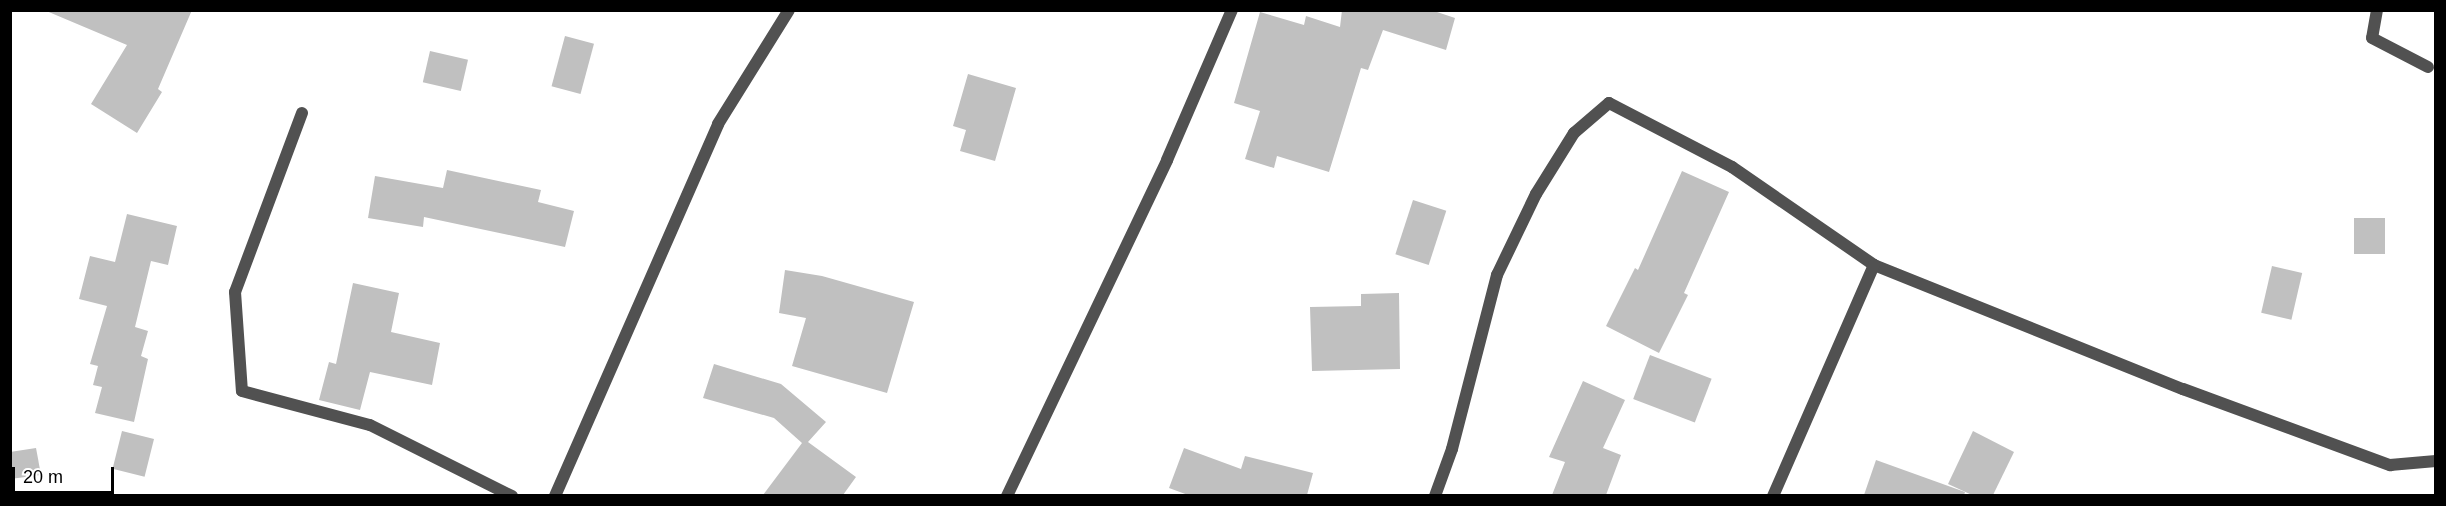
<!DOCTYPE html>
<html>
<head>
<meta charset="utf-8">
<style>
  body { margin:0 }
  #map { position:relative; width:2446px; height:506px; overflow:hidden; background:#fff; font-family:Helvetica,sans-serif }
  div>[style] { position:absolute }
  .building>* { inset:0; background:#c0c0c0; transform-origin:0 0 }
  .street>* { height:12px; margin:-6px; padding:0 6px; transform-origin:6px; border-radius:6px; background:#515151 }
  span { translate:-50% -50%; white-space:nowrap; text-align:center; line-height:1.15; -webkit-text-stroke:5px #fff; paint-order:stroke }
  .frame { position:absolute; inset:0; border:12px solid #000; pointer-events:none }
  .scale { position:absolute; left:12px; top:467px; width:102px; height:27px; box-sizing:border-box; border:3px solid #000; border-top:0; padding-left:8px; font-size:18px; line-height:21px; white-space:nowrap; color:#000; -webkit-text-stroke:4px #fff; paint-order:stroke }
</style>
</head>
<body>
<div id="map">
  <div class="building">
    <div style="clip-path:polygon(44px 10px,192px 10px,158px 89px,162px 92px,137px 133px,91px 104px,127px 45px)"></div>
    <div style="clip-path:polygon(1342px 10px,1431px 10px,1455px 18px,1446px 50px,1383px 30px,1368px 70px,1361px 68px,1329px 172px,1277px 156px,1274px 168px,1245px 159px,1260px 111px,1234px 103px,1260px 12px,1304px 25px,1306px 16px,1340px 27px)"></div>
    <div style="left:565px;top:36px;width:30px;height:52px;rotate:15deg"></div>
    <div style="left:430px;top:51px;width:39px;height:32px;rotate:13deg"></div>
    <div style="clip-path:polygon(968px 74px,1016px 88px,995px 161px,960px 151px,966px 130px,953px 126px)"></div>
    <div style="clip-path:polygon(447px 170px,541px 190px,538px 202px,574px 211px,565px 247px,424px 217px,423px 227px,368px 218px,375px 176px,443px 188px)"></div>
    <div style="clip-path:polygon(1682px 171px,1729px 192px,1684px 293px,1688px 295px,1659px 353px,1606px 326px,1635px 268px,1638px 270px)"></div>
    <div style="left:1413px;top:200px;width:35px;height:57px;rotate:18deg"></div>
    <div style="clip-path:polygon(127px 214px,177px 226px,168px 265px,151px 261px,135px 327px,148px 331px,141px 356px,148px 359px,134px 422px,95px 413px,102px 387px,93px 385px,98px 366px,90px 364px,107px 306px,79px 299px,90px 256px,115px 262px)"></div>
    <div style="left:2354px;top:218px;width:31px;height:36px"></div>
    <div style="left:2272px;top:266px;width:31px;height:48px;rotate:13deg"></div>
    <div style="clip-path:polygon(785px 270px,822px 276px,914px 302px,887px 393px,792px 366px,806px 318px,779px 313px)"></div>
    <div style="clip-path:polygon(353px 283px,399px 293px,391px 332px,440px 343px,432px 385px,370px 372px,360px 410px,319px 400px,329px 362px,336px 364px)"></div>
    <div style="clip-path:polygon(1399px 293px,1400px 369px,1312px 371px,1310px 307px,1361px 306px,1361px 294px)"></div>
    <div style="left:1650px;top:355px;width:66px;height:47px;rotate:21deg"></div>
    <div style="clip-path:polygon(714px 364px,781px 384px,826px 422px,808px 442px,856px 477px,843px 495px,763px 495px,802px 443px,774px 418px,703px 398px)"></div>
    <div style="clip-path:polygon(1583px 381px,1625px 400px,1603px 448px,1621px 455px,1606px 495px,1552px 495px,1565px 462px,1549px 457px)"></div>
    <div style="left:122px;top:431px;width:33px;height:39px;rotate:14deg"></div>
    <div style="clip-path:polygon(1973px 431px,2014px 452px,1993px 495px,1972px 495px,1948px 484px)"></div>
    <div style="clip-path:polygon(36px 448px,41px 475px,10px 479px,10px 452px)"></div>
    <div style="clip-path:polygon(1184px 448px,1241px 469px,1245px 456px,1313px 473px,1307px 495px,1188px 495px,1169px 488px)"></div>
    <div style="clip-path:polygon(1876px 460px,1965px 492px,1964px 495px,1864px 495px)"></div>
  </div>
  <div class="street">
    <div style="left:2377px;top:10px;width:28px;rotate:100deg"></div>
    <div style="left:2372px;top:38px;width:63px;rotate:27.4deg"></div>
    <div style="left:302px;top:113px;width:191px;rotate:110.5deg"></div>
    <div style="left:235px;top:292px;width:99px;rotate:86deg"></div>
    <div style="left:242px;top:391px;width:132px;rotate:14.9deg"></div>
    <div style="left:370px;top:425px;width:159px;rotate:26.6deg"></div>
    <div style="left:1874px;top:265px;width:333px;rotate:21.9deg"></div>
    <div style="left:2183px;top:389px;width:221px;rotate:20.2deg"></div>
    <div style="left:2390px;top:465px;width:46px;rotate:-5deg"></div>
    <div style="left:555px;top:496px;width:406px;rotate:-66.3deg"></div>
    <div style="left:718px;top:124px;width:134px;rotate:-58.1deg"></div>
    <div style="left:1007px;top:496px;width:372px;rotate:-64.5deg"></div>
    <div style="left:1167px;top:160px;width:163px;rotate:-66.6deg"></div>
    <div style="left:1435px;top:496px;width:50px;rotate:-70.1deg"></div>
    <div style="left:1452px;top:449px;width:180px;rotate:-75.5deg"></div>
    <div style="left:1497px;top:275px;width:90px;rotate:-64.3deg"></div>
    <div style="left:1536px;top:194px;width:72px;rotate:-58.1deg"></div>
    <div style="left:1574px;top:133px;width:46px;rotate:-40.6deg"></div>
    <div style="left:1609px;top:103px;width:139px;rotate:27.5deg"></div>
    <div style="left:1732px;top:167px;width:173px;rotate:34.6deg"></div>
    <div style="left:1874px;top:265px;width:252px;rotate:113.6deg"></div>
  </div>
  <div class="frame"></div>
  <div class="scale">20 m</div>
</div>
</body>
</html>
